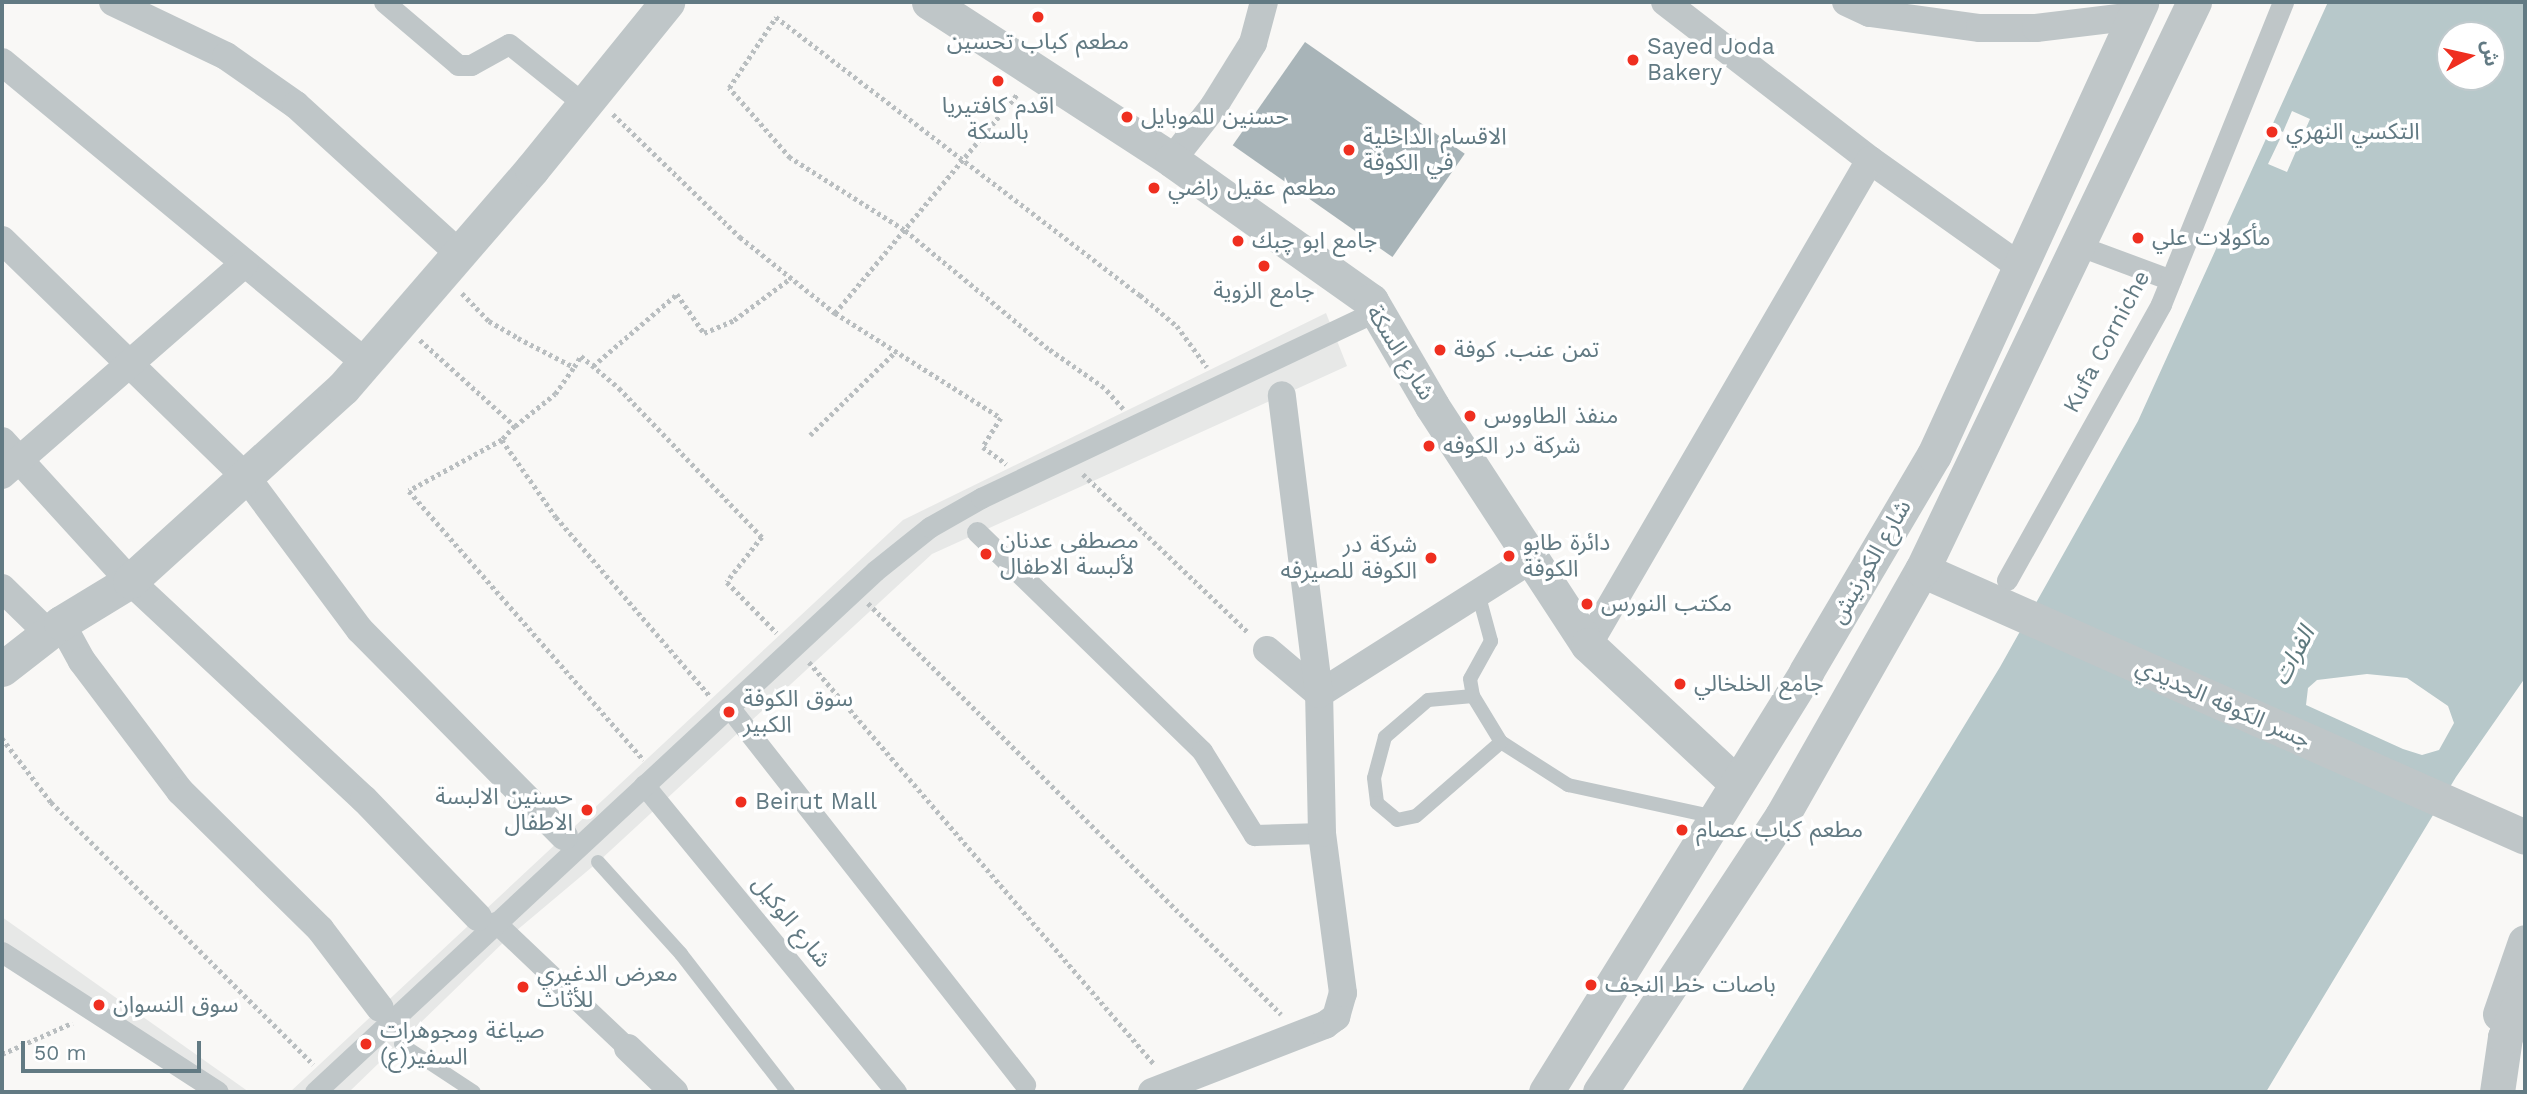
<!DOCTYPE html>
<html>
<head>
<meta charset="utf-8">
<style>
  body { margin:0 }
  #map { position:relative; width:2527px; height:1094px; overflow:hidden; background:#f9f8f6; font-family:"Work Sans","Noto Sans Arabic",sans-serif }
  div>[style] { position:absolute }
  .built>* { inset:0; background:#e7e8e7 }
  .water>* { inset:0; background:#b7c8ca }
  .pier>* { inset:0; background:#f9f8f6 }
  .building>* { inset:0; background:#a8b4b8; transform-origin:0 0 }
  .path>* { height:4.5px; margin-top:-2.25px; transform-origin:0; background:repeating-linear-gradient(90deg,#b9bec0 0 3.5px,transparent 0 7px) }
  .service>* { height:14px; margin:-7px; padding:0 7px; transform-origin:7px; border-radius:7px; background:#bfc6c8 }
  .pedestrian>* { height:21px; margin:-10.5px; padding:0 10.5px; transform-origin:10.5px; border-radius:10.5px; background:#bfc6c8 }
  .minor>* { height:28px; margin:-14px; padding:0 14px; transform-origin:14px; border-radius:14px; background:#bfc6c8 }
  .tertiary>* { height:35px; margin:-17.5px; padding:0 17.5px; transform-origin:17.5px; border-radius:17.5px; background:#bfc6c8 }
  .dots>* { width:19px; height:19px; translate:-50% -50%; box-sizing:border-box; border:4px solid #fff; border-radius:50% }
  span { translate:-50% -50%; white-space:nowrap; text-align:center; line-height:1.15; -webkit-text-stroke:7px #fff; paint-order:stroke }
  .poi-label { font-size:23px; color:#627a83 }
  .left { translate:0 -50%; text-align:left }
  .right { translate:-100% -50%; text-align:right }
  .street-label { font-size:23px; color:#627a83 }
  .water-label { font-size:24px; color:#5d797d; font-style:italic }
  .frame { position:absolute; inset:0; border:4px solid #627a83; pointer-events:none }
  .north { position:absolute; left:2436px; top:21px; width:70px; height:70px; box-sizing:border-box; background:#fff; border:2px solid #c0cacd; border-radius:50%; rotate:82deg; font-size:19px; font-weight:700; line-height:28px; text-align:center; color:#627a83 }
  .north::after { content:''; display:block; margin:auto; width:24px; height:32px; background:#ef2f20; clip-path:polygon(50% 0,100% 100%,50% 72%,0 100%) }
  .scale { position:absolute; left:21px; top:1041px; width:180px; height:32px; box-sizing:border-box; border:4px solid #627a83; border-top:0; padding-left:9px; font-size:21px; line-height:24px; white-space:nowrap; color:#627a83; -webkit-text-stroke:5px #fff; paint-order:stroke }
</style>
</head>
<body>
<div id="map">
  <div class="built">
    <div style="clip-path:polygon(1326px 313px,1347px 366px,932px 554px,598px 862px,510px 936px,349px 1092px,290px 1092px,903px 520px)"></div>
    <div style="clip-path:polygon(2px 917px,249px 1092px,206px 1092px,2px 959px)"></div>
  </div>
  <div class="water">
    <div style="clip-path:polygon(evenodd,2328px 2px,2525px 2px,2525px 678px,2456px 777px,2266px 1092px,1741px 1092px,2000px 667px,2138px 421px,2328px 2px,2450px 35px,2492px 35px,2492px 77px,2450px 77px,2450px 35px,2328px 2px,2367px 674px,2407px 678px,2448px 706px,2454px 723px,2439px 750px,2422px 755px,2403px 749px,2306px 705px,2308px 688px,2317px 680px,2367px 674px)"></div>
  </div>
  <div class="pier">
    <div style="clip-path:polygon(2292px 111px,2310px 119px,2287px 172px,2268px 164px,2280px 139px,2269px 133px,2271px 127px,2283px 132px)"></div>
  </div>
  <div class="building">
    <div style="left:1305px;top:42px;width:195px;height:126px;rotate:35deg"></div>
  </div>
  <div class="path">
    <div style="left:613px;top:114px;width:177px;rotate:44.1deg"></div>
    <div style="left:740px;top:237px;width:122px;rotate:38.7deg"></div>
    <div style="left:835px;top:313px;width:196px;rotate:32.3deg"></div>
    <div style="left:1001px;top:418px;width:34px;rotate:122deg"></div>
    <div style="left:983px;top:447px;width:29px;rotate:36deg"></div>
    <div style="left:462px;top:293px;width:39px;rotate:46deg"></div>
    <div style="left:489px;top:321px;width:34px;rotate:30deg"></div>
    <div style="left:518px;top:338px;width:63px;rotate:27.4deg"></div>
    <div style="left:574px;top:367px;width:13px;rotate:-58deg"></div>
    <div style="left:581px;top:356px;width:50px;rotate:40.1deg"></div>
    <div style="left:619px;top:388px;width:207px;rotate:46.2deg"></div>
    <div style="left:762px;top:537px;width:57px;rotate:127.9deg"></div>
    <div style="left:727px;top:582px;width:71px;rotate:45.6deg"></div>
    <div style="left:835px;top:313px;width:286px;rotate:-50.2deg"></div>
    <div style="left:420px;top:340px;width:128px;rotate:42.2deg"></div>
    <div style="left:515px;top:426px;width:19px;rotate:133deg"></div>
    <div style="left:502px;top:440px;width:94px;rotate:55deg"></div>
    <div style="left:556px;top:517px;width:236px;rotate:49.3deg"></div>
    <div style="left:593px;top:366px;width:111px;rotate:-40.6deg"></div>
    <div style="left:677px;top:294px;width:47px;rotate:55.3deg"></div>
    <div style="left:704px;top:333px;width:33px;rotate:-23deg"></div>
    <div style="left:734px;top:320px;width:71px;rotate:-36.4deg"></div>
    <div style="left:1123px;top:409px;width:28px;rotate:-132deg"></div>
    <div style="left:1104px;top:388px;width:68px;rotate:-145.1deg"></div>
    <div style="left:1048px;top:349px;width:187px;rotate:-140.4deg"></div>
    <div style="left:904px;top:230px;width:135px;rotate:-147.7deg"></div>
    <div style="left:790px;top:158px;width:93px;rotate:-131.1deg"></div>
    <div style="left:729px;top:88px;width:85px;rotate:-56.5deg"></div>
    <div style="left:776px;top:17px;width:458px;rotate:37.4deg"></div>
    <div style="left:1140px;top:295px;width:48px;rotate:40deg"></div>
    <div style="left:1177px;top:326px;width:51px;rotate:53.8deg"></div>
    <div style="left:515px;top:426px;width:51px;rotate:-38.7deg"></div>
    <div style="left:555px;top:394px;width:33px;rotate:-55deg"></div>
    <div style="left:810px;top:435px;width:120px;rotate:-44.3deg"></div>
    <div style="left:502px;top:440px;width:106px;rotate:151.3deg"></div>
    <div style="left:409px;top:491px;width:357px;rotate:48.9deg"></div>
    <div style="left:1083px;top:474px;width:230px;rotate:43.8deg"></div>
    <div style="left:868px;top:603px;width:583px;rotate:44.86deg"></div>
    <div style="left:809px;top:662px;width:531px;rotate:49.35deg"></div>
    <div style="left:2px;top:738px;width:81px;rotate:52.6deg"></div>
    <div style="left:51px;top:802px;width:371px;rotate:45deg"></div>
    <div style="left:2px;top:1054px;width:77px;rotate:-23.9deg"></div>
  </div>
  <div class="service">
    <div style="left:1478px;top:593px;width:50px;rotate:74.8deg"></div>
    <div style="left:1491px;top:641px;width:43px;rotate:118.9deg"></div>
    <div style="left:1470px;top:679px;width:17px;rotate:80deg"></div>
    <div style="left:1473px;top:696px;width:54px;rotate:58.7deg"></div>
    <div style="left:1501px;top:742px;width:80px;rotate:32.7deg"></div>
    <div style="left:1568px;top:785px;width:150px;rotate:12.3deg"></div>
    <div style="left:1473px;top:696px;width:45px;rotate:174.9deg"></div>
    <div style="left:1428px;top:700px;width:57px;rotate:139.3deg"></div>
    <div style="left:1385px;top:737px;width:42px;rotate:105deg"></div>
    <div style="left:1374px;top:778px;width:25px;rotate:83deg"></div>
    <div style="left:1377px;top:803px;width:26px;rotate:40deg"></div>
    <div style="left:1397px;top:820px;width:19px;rotate:-12deg"></div>
    <div style="left:1416px;top:816px;width:113px;rotate:-41deg"></div>
    <div style="left:598px;top:862px;width:124px;rotate:47.9deg"></div>
    <div style="left:681px;top:954px;width:175px;rotate:52.2deg"></div>
    <div style="left:401px;top:1044px;width:87px;rotate:33.3deg"></div>
  </div>
  <div class="pedestrian">
    <div style="left:384px;top:2px;width:97px;rotate:40.4deg"></div>
    <div style="left:458px;top:65px;width:13px"></div>
    <div style="left:471px;top:65px;width:43px;rotate:-28.9deg"></div>
    <div style="left:509px;top:44px;width:96px;rotate:38.7deg"></div>
    <div style="left:2077px;top:245px;width:100px;rotate:20.4deg"></div>
    <div style="left:977px;top:532px;width:314px;rotate:44.2deg"></div>
    <div style="left:1202px;top:751px;width:99px;rotate:58.2deg"></div>
    <div style="left:1254px;top:835px;width:68px;rotate:-1.7deg"></div>
    <div style="left:2007px;top:580px;width:316px;rotate:-60.8deg"></div>
    <div style="left:2161px;top:304px;width:326px;rotate:-68deg"></div>
    <div style="left:729px;top:707px;width:480px;rotate:51.9deg"></div>
    <div style="left:644px;top:785px;width:397px;rotate:50.6deg"></div>
    <div style="left:495px;top:922px;width:183px;rotate:43.5deg"></div>
    <div style="left:2px;top:952px;width:257px;rotate:32.9deg"></div>
    <div style="left:315px;top:1092px;width:765px;rotate:-42.93deg"></div>
    <div style="left:875px;top:571px;width:70px;rotate:-38.7deg"></div>
    <div style="left:930px;top:527px;width:59px;rotate:-29.6deg"></div>
    <div style="left:981px;top:498px;width:438px;rotate:-25.3deg"></div>
  </div>
  <div class="minor">
    <div style="left:113px;top:2px;width:125px;rotate:25.5deg"></div>
    <div style="left:226px;top:56px;width:85px;rotate:35deg"></div>
    <div style="left:296px;top:105px;width:222px;rotate:42.3deg"></div>
    <div style="left:1665px;top:2px;width:259px;rotate:37.6deg"></div>
    <div style="left:1870px;top:160px;width:186px;rotate:35.4deg"></div>
    <div style="left:1846px;top:2px;width:26px;rotate:25deg"></div>
    <div style="left:1870px;top:13px;width:111px;rotate:7.8deg"></div>
    <div style="left:1980px;top:28px;width:56px"></div>
    <div style="left:2036px;top:28px;width:100px;rotate:-6.9deg"></div>
    <div style="left:2px;top:62px;width:472px;rotate:39.6deg"></div>
    <div style="left:1172px;top:160px;width:68px;rotate:-52.1deg"></div>
    <div style="left:1214px;top:106px;width:74px;rotate:-58.2deg"></div>
    <div style="left:1253px;top:43px;width:42px;rotate:-75deg"></div>
    <div style="left:2px;top:240px;width:342px;rotate:44.2deg"></div>
    <div style="left:247px;top:478px;width:189px;rotate:53.4deg"></div>
    <div style="left:360px;top:630px;width:290px;rotate:45.3deg"></div>
    <div style="left:2px;top:441px;width:190px;rotate:47.6deg"></div>
    <div style="left:130px;top:581px;width:320px;rotate:43deg"></div>
    <div style="left:364px;top:799px;width:164px;rotate:46deg"></div>
    <div style="left:2px;top:475px;width:322px;rotate:-41.1deg"></div>
    <div style="left:2px;top:588px;width:64px;rotate:44.4deg"></div>
    <div style="left:61px;top:623px;width:43px;rotate:61.1deg"></div>
    <div style="left:82px;top:661px;width:163px;rotate:53deg"></div>
    <div style="left:180px;top:791px;width:197px;rotate:44.6deg"></div>
    <div style="left:320px;top:929px;width:99px;rotate:52.8deg"></div>
    <div style="left:1588px;top:645px;width:561px;rotate:-59.82deg"></div>
    <div style="left:1267px;top:650px;width:68px;rotate:40.2deg"></div>
    <div style="left:1319px;top:694px;width:252px;rotate:-32.4deg"></div>
    <div style="left:628px;top:1048px;width:64px;rotate:43.7deg"></div>
    <div style="left:1152px;top:1092px;width:186px;rotate:-21.2deg"></div>
    <div style="left:1325px;top:1025px;width:14px;rotate:-36deg"></div>
    <div style="left:1336px;top:1017px;width:25px;rotate:-74deg"></div>
    <div style="left:1343px;top:993px;width:161px;rotate:-97.5deg"></div>
    <div style="left:1322px;top:833px;width:139px;rotate:-91.2deg"></div>
    <div style="left:1319px;top:694px;width:301px;rotate:-97.1deg"></div>
  </div>
  <div class="tertiary">
    <div style="left:929px;top:2px;width:290px;rotate:33deg"></div>
    <div style="left:1172px;top:160px;width:244px;rotate:35.3deg"></div>
    <div style="left:1371px;top:301px;width:121px;rotate:59.8deg"></div>
    <div style="left:1432px;top:406px;width:285px;rotate:56.9deg"></div>
    <div style="left:1588px;top:645px;width:202px;rotate:43deg"></div>
    <div style="left:1922px;top:570px;width:659px;rotate:23.88deg"></div>
    <div style="left:2px;top:669px;width:75px;rotate:-37.9deg"></div>
    <div style="left:61px;top:623px;width:81px;rotate:-31.3deg"></div>
    <div style="left:130px;top:581px;width:287px;rotate:-42.2deg"></div>
    <div style="left:343px;top:388px;width:289px;rotate:-49.2deg"></div>
    <div style="left:532px;top:169px;width:215px;rotate:-51deg"></div>
    <div style="left:2500px;top:1014px;width:76px;rotate:-70.9deg"></div>
    <div style="left:1546px;top:1092px;width:494px;rotate:-58.2deg"></div>
    <div style="left:1806px;top:672px;width:252px;rotate:-59.5deg"></div>
    <div style="left:1934px;top:455px;width:498px;rotate:-65.4deg"></div>
    <div style="left:1600px;top:1092px;width:331px;rotate:-56.6deg"></div>
    <div style="left:1782px;top:816px;width:283px;rotate:-60.4deg"></div>
    <div style="left:1922px;top:570px;width:630px;rotate:-64.41deg"></div>
    <div style="left:2497px;top:1092px;width:56px;rotate:-81.7deg"></div>
    <div style="left:2505px;top:1037px;width:50px;rotate:-66.5deg"></div>
  </div>
  <div class="dots">
    <div style="left:1038px;top:17px;background:#ef2f20"></div>
    <div style="left:1633px;top:60px;background:#ef2f20"></div>
    <div style="left:998px;top:81px;background:#ef2f20"></div>
    <div style="left:1127px;top:117px;background:#ef2f20"></div>
    <div style="left:2272px;top:132px;background:#ef2f20"></div>
    <div style="left:1349px;top:150px;background:#ef2f20"></div>
    <div style="left:1154px;top:188px;background:#ef2f20"></div>
    <div style="left:2138px;top:238px;background:#ef2f20"></div>
    <div style="left:1238px;top:241px;background:#ef2f20"></div>
    <div style="left:1264px;top:266px;background:#ef2f20"></div>
    <div style="left:1440px;top:350px;background:#ef2f20"></div>
    <div style="left:1470px;top:416px;background:#ef2f20"></div>
    <div style="left:1429px;top:446px;background:#ef2f20"></div>
    <div style="left:986px;top:554px;background:#ef2f20"></div>
    <div style="left:1509px;top:556px;background:#ef2f20"></div>
    <div style="left:1431px;top:558px;background:#ef2f20"></div>
    <div style="left:1587px;top:604px;background:#ef2f20"></div>
    <div style="left:1680px;top:684px;background:#ef2f20"></div>
    <div style="left:729px;top:712px;background:#ef2f20"></div>
    <div style="left:741px;top:802px;background:#ef2f20"></div>
    <div style="left:587px;top:810px;background:#ef2f20"></div>
    <div style="left:1682px;top:830px;background:#ef2f20"></div>
    <div style="left:1591px;top:985px;background:#ef2f20"></div>
    <div style="left:523px;top:987px;background:#ef2f20"></div>
    <div style="left:99px;top:1005px;background:#ef2f20"></div>
    <div style="left:366px;top:1044px;background:#ef2f20"></div>
  </div>
  <div class="poi-label">
    <span style="left:1038px;top:42px">مطعم كباب تحسين</span>
    <span class="left" style="left:1647px;top:60px">Sayed Joda<br>Bakery</span>
    <span style="left:998px;top:119px">اقدم كافتيريا<br>بالسكة</span>
    <span class="left" style="left:1141px;top:117px">حسنين للموبايل</span>
    <span class="left" style="left:2286px;top:132px">التكسي النهري</span>
    <span class="left" style="left:1363px;top:150px">الاقسام الداخلية<br>في الكوفة</span>
    <span class="left" style="left:1168px;top:188px">مطعم عقيل راضي</span>
    <span class="left" style="left:2152px;top:238px">مأكولات علي</span>
    <span class="left" style="left:1252px;top:241px">جامع ابو چبك</span>
    <span style="left:1264px;top:291px">جامع الزوية</span>
    <span class="left" style="left:1454px;top:350px">تمن عنب. كوفة</span>
    <span class="left" style="left:1484px;top:416px">منفذ الطاووس</span>
    <span class="left" style="left:1443px;top:446px">شركة در الكوفه</span>
    <span class="left" style="left:1000px;top:554px">مصطفى عدنان<br>لألبسة الاطفال</span>
    <span class="left" style="left:1523px;top:556px">دائرة طابو<br>الكوفة</span>
    <span class="right" style="left:1417px;top:558px">شركة در<br>الكوفة للصيرفه</span>
    <span class="left" style="left:1601px;top:604px">مكتب النورس</span>
    <span class="left" style="left:1694px;top:684px">جامع الخلخالي</span>
    <span class="left" style="left:743px;top:712px">سوق الكوفة<br>الكبير</span>
    <span class="right" style="left:573px;top:810px">حسنين الالبسة<br>الاطفال</span>
    <span class="left" style="left:755px;top:802px">Beirut Mall</span>
    <span class="left" style="left:1696px;top:830px">مطعم كباب عصام</span>
    <span class="left" style="left:537px;top:987px">معرض الدغيري<br>للأثاث</span>
    <span class="left" style="left:1605px;top:985px">باصات خط النجف</span>
    <span class="left" style="left:113px;top:1005px">سوق النسوان</span>
    <span class="left" style="left:380px;top:1044px">صياغة ومجوهرات<br>السفير(ع)</span>
  </div>
  <div class="street-label">
    <span style="left:2107px;top:342px;rotate:-62deg">Kufa Corniche</span>
    <span style="left:1400px;top:353px;rotate:58deg">شارع السكة</span>
    <span style="left:1871px;top:562px;rotate:-60deg">شارع الكورنيش</span>
    <span style="left:2223px;top:704px;rotate:24deg">جسر الکوفه الحديدي</span>
    <span style="left:791px;top:922px;rotate:51deg">شارع الوكيل</span>
  </div>
  <div class="water-label">
    <span style="left:2294px;top:656px;rotate:-62deg">الفرات</span>
  </div>
  <div class="frame"></div>
  <div class="north">ش</div>
  <div class="scale">50 m</div>
</div>
</body>
</html>
